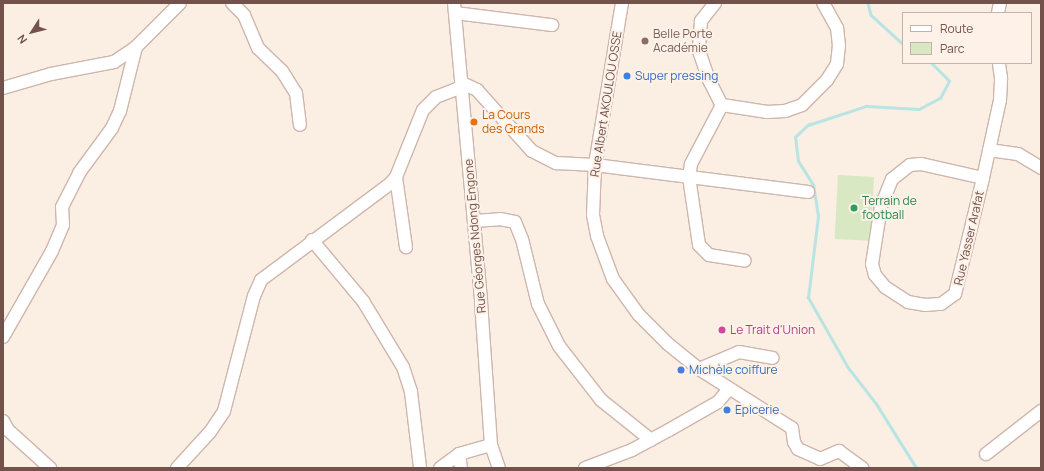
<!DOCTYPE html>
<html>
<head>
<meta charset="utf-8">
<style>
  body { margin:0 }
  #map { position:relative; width:1044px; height:471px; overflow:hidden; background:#fbeee2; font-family:Manrope,sans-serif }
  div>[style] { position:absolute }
  .green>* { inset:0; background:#d7e8c2; transform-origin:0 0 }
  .stream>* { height:2.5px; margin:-1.25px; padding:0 1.25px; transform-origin:1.25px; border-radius:1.25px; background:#b8e4e3 }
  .roads { filter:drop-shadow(1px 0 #ceb6ac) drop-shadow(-1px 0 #ceb6ac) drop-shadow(0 1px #ceb6ac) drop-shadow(0 -1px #ceb6ac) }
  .minor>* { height:12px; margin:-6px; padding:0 6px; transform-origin:6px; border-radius:6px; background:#fff }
  .dots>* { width:11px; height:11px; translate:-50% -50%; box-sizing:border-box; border:2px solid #fef2e8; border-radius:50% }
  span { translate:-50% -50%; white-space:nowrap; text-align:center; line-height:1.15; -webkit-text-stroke:4px #fef2e8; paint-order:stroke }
  .education-label { font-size:12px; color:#785e54 }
  .left { translate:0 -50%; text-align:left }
  .shop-label { font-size:12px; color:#366cbe }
  .street-label { font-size:12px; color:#72524a }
  .food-label { font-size:12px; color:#c56008 }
  .leisure-label { font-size:12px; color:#27864d }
  .hotel-label { font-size:12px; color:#b23c85 }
  .frame { position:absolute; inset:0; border:4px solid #72524a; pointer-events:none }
  .legend { position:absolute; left:902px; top:12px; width:130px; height:52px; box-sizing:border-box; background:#fef2e8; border:1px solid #c6b2a9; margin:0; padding:5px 7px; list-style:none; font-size:12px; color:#72524a }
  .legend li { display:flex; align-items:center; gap:8px; height:20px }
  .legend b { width:20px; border:1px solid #c6b2a9 }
  .north { position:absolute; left:12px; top:12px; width:40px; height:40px; -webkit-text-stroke:3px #fef2e8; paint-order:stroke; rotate:234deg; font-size:11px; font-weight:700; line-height:16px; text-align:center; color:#72524a }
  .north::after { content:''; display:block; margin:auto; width:14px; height:18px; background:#72524a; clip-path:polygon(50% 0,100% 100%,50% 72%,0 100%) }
</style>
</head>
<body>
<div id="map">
  <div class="green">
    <div style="left:838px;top:175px;width:36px;height:64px;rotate:3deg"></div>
  </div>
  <div class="stream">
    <div style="left:868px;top:3px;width:12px;rotate:76deg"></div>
    <div style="left:871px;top:15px;width:43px;rotate:42.2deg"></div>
    <div style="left:916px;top:468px;width:75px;rotate:-122deg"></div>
    <div style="left:876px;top:404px;width:46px;rotate:-127.9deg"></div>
    <div style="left:848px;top:368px;width:81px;rotate:-119.7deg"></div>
    <div style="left:808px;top:298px;width:83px;rotate:-83deg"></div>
    <div style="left:818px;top:216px;width:31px;rotate:-99deg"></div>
    <div style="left:813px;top:185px;width:28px;rotate:-122deg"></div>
    <div style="left:798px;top:161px;width:24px;rotate:-97deg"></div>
    <div style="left:795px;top:137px;width:18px;rotate:-43deg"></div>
    <div style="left:808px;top:125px;width:61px;rotate:-18.1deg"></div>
    <div style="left:866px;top:106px;width:53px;rotate:3.2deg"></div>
    <div style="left:919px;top:109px;width:24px;rotate:-28deg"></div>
    <div style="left:940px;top:98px;width:19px;rotate:-62deg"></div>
    <div style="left:949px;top:81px;width:25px;rotate:-135deg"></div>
  </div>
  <div class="roads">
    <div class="minor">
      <div style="left:232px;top:3px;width:17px;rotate:45deg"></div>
      <div style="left:244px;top:15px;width:36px;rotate:67deg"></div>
      <div style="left:258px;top:48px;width:33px;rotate:44deg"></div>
      <div style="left:282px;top:71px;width:26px;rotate:58deg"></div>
      <div style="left:296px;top:93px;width:32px;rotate:83deg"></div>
      <div style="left:454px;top:3px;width:300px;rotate:84.8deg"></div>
      <div style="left:481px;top:302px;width:143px;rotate:86deg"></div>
      <div style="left:491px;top:445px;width:24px;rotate:71deg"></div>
      <div style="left:622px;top:3px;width:164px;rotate:99.5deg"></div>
      <div style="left:595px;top:165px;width:50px;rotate:92.3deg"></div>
      <div style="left:593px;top:215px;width:21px;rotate:79deg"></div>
      <div style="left:597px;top:236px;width:46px;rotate:69.6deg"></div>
      <div style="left:613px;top:279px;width:44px;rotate:54.2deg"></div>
      <div style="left:639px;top:315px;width:41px;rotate:45deg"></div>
      <div style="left:668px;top:344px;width:40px;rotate:39deg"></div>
      <div style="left:699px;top:369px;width:110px;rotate:32.4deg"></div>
      <div style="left:792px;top:428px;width:14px;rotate:82deg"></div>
      <div style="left:794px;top:442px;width:8px;rotate:60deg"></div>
      <div style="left:798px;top:449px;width:24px;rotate:24deg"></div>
      <div style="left:820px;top:459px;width:21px;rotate:-23deg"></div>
      <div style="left:839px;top:451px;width:29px;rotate:36deg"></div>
      <div style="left:715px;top:3px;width:23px;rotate:128deg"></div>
      <div style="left:701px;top:21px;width:30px;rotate:94deg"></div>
      <div style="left:699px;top:51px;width:31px;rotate:71deg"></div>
      <div style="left:709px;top:80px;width:28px;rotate:63deg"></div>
      <div style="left:722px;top:105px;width:46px;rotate:8.8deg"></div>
      <div style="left:767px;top:112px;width:18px;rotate:-3deg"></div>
      <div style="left:785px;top:111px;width:18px;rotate:-19deg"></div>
      <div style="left:802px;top:105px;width:35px;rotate:-45deg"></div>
      <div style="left:827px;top:80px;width:19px;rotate:-58deg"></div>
      <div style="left:837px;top:64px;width:18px;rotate:-84deg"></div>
      <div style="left:839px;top:46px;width:18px;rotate:-96deg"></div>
      <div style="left:837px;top:28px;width:29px;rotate:-119deg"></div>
      <div style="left:455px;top:13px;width:98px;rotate:7.1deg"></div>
      <div style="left:998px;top:13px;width:10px;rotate:-79deg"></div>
      <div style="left:462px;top:83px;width:17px;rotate:25deg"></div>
      <div style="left:477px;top:90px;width:82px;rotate:48deg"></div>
      <div style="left:532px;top:151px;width:27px;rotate:27deg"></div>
      <div style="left:556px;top:163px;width:39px;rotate:3deg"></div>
      <div style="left:595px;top:165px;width:215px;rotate:7.2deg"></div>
      <div style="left:3px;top:88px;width:50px;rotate:-16.3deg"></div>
      <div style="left:51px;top:74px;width:64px;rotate:-10.8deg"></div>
      <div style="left:114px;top:62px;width:27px;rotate:-34deg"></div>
      <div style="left:136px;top:47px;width:62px;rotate:-45deg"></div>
      <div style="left:722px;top:105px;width:67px;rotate:117.7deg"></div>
      <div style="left:691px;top:164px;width:13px;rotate:99deg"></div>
      <div style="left:689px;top:177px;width:69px;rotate:81.6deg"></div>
      <div style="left:699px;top:245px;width:14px;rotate:45deg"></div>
      <div style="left:709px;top:255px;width:36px;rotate:9deg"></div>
      <div style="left:989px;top:150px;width:29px;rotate:8deg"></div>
      <div style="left:1018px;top:154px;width:27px;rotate:31deg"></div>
      <div style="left:396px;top:177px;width:71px;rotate:81.9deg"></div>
      <div style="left:983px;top:178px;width:64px;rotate:-167.3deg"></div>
      <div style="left:921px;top:164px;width:11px;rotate:175deg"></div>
      <div style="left:910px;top:165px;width:23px;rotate:142deg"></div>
      <div style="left:892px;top:179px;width:29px;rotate:112deg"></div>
      <div style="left:881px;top:206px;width:59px;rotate:98.8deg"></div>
      <div style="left:872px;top:264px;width:11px;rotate:75deg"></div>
      <div style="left:875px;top:275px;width:16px;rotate:50deg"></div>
      <div style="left:885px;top:287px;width:27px;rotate:33deg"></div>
      <div style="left:908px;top:302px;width:17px;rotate:10deg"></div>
      <div style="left:925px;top:305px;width:16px;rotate:-4deg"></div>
      <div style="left:941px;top:304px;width:17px;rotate:-36deg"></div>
      <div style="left:955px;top:294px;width:119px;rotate:-76.4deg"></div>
      <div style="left:983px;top:178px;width:80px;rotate:-77.7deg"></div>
      <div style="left:1000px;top:100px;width:22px;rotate:-87deg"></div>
      <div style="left:1001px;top:78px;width:15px;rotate:-98deg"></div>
      <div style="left:474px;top:221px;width:26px;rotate:-4deg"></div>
      <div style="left:500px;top:219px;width:15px;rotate:11deg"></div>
      <div style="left:515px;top:222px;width:18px;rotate:68deg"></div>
      <div style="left:522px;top:239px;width:67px;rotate:76.2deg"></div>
      <div style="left:538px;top:304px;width:47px;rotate:63.4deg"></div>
      <div style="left:559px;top:346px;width:68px;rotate:52.1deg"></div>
      <div style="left:601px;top:400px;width:64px;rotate:38.7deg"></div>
      <div style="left:312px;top:240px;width:80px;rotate:50.1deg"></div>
      <div style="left:363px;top:301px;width:77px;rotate:58.8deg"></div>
      <div style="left:403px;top:367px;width:26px;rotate:72deg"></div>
      <div style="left:411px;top:392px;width:77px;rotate:83.2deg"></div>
      <div style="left:3px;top:337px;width:99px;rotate:-60.3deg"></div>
      <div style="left:52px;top:251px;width:28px;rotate:-67deg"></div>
      <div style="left:63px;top:225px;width:18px;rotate:-93deg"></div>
      <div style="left:62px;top:207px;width:38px;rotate:-63deg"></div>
      <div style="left:79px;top:173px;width:56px;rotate:-53.7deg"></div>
      <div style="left:112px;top:128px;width:19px;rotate:-65deg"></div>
      <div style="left:120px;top:111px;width:66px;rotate:-76deg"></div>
      <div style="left:699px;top:369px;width:43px;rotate:-23deg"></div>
      <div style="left:739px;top:352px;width:34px;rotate:10deg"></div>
      <div style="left:3px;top:421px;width:10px;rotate:61deg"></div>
      <div style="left:8px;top:430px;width:57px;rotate:42.1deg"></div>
      <div style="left:459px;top:454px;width:14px;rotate:82deg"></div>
      <div style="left:986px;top:454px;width:70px;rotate:-38deg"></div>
      <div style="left:177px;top:468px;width:49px;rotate:-47.5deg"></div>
      <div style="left:210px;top:432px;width:25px;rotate:-56deg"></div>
      <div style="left:224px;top:411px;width:119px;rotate:-75.4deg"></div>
      <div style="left:254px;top:296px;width:17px;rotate:-66deg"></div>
      <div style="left:261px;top:280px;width:161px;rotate:-36.7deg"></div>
      <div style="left:390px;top:184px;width:9px;rotate:-49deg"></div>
      <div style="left:396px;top:177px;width:72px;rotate:-68.1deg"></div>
      <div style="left:423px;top:110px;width:18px;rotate:-45deg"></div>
      <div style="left:436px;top:97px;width:28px;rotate:-21deg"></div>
      <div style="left:440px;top:468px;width:24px;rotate:-36deg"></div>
      <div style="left:459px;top:454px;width:33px;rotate:-16deg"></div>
      <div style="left:585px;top:468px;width:50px;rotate:-21deg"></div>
      <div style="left:632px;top:450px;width:42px;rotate:-28.4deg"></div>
      <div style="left:669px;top:430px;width:56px;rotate:-29.7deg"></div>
      <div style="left:718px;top:402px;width:17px;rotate:-50deg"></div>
    </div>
  </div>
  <div class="dots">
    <div style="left:645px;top:41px;background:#8d6e63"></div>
    <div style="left:627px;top:76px;background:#3f7fe0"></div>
    <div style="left:474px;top:122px;background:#e8710a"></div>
    <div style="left:854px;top:208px;background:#2e9e5b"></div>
    <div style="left:722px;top:330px;background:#d1479c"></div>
    <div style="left:681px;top:370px;background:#3f7fe0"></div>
    <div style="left:727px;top:410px;background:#3f7fe0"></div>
  </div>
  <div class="education-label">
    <span class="left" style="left:653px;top:41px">Belle Porte<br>Académie</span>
  </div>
  <div class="shop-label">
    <span class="left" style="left:635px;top:76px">Super pressing</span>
    <span class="left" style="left:689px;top:370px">Michèle coiffure</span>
    <span class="left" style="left:735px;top:410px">Epicerie</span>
  </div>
  <div class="street-label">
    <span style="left:606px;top:104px;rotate:-81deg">Rue Albert AKOULOU OSSE</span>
    <span style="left:475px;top:236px;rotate:-95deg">Rue Géorges Ndong Engone</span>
    <span style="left:969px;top:238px;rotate:-77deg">Rue Yasser Arafat</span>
  </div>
  <div class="food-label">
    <span class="left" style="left:482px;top:122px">La Cours<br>des Grands</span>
  </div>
  <div class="leisure-label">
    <span class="left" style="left:862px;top:208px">Terrain de<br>football</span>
  </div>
  <div class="hotel-label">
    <span class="left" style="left:730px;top:330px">Le Trait d'Union</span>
  </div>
  <div class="frame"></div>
  <ul class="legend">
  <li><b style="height:5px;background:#fff"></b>Route</li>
  <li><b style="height:11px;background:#d7e8c2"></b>Parc</li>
  </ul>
  <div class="north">N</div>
</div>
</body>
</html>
